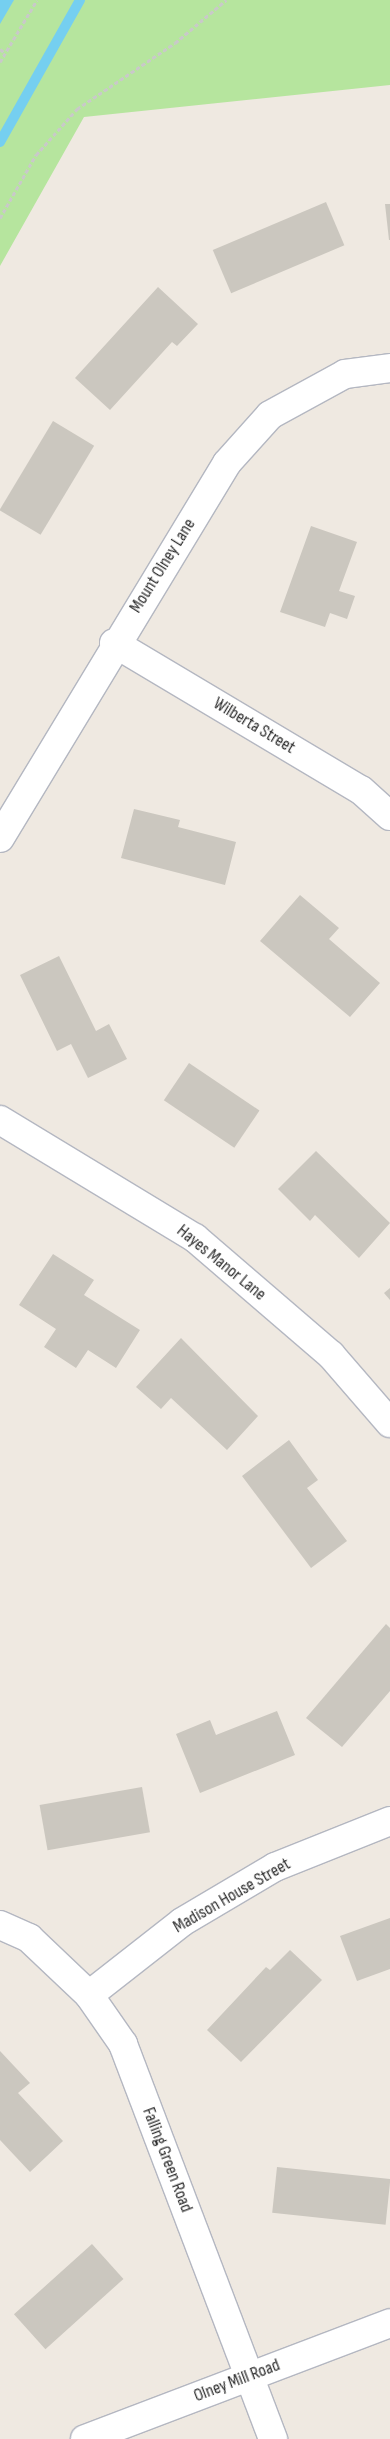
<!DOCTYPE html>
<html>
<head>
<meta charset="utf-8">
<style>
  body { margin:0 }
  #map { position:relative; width:390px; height:2439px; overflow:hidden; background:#efe9e1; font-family:"Sofia Sans Condensed",sans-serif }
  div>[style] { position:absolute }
  .green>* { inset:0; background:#b6e59e }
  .water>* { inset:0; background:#75cff0 }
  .stream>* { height:10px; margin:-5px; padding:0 5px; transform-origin:5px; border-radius:5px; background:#75cff0 }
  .building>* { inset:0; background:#cbc7bf; transform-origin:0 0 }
  .path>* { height:3px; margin-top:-1.5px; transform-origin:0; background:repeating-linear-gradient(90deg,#c9c9c9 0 4px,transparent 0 6.5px) }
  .roads { filter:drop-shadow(1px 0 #b4b7c1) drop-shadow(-1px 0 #b4b7c1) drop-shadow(0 1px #b4b7c1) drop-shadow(0 -1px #b4b7c1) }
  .street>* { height:28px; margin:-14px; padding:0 14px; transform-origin:14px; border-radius:14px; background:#fff }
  span { translate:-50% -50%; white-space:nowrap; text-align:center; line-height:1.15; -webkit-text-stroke:4px #fff; paint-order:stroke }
  .street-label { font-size:18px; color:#2e2e2e }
</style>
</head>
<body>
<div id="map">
  <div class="green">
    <div style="clip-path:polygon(0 0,390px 0,390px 85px,84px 117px,0 266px)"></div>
  </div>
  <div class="water">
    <div style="clip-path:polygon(0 0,14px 0,0 24px)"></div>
  </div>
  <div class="stream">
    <div style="left:0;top:142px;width:163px;rotate:-60.6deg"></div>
  </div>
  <div class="building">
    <div style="left:326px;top:202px;width:47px;height:123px;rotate:67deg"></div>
    <div style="clip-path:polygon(385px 204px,390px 204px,390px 240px,389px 240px)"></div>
    <div style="clip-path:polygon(158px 287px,198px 324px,177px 346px,172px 342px,110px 410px,75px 378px)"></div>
    <div style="left:53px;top:421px;width:48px;height:104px;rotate:31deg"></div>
    <div style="clip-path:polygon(311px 526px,357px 542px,339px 591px,355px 596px,347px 619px,330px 613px,325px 627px,280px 612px)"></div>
    <div style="clip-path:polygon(134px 809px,180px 820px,178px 827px,236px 842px,225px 885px,121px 858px)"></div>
    <div style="clip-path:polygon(300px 895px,339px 928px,329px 939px,380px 983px,350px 1017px,260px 941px)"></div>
    <div style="clip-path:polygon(59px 956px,96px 1031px,109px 1024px,127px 1059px,88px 1078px,71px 1044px,57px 1051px,20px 975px)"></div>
    <div style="left:189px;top:1063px;width:85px;height:45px;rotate:34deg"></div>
    <div style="clip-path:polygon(316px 1151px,390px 1223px,359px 1258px,315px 1215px,310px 1221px,278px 1189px)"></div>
    <div style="clip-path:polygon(53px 1254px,94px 1280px,84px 1295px,140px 1330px,116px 1368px,88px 1350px,76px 1368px,44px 1347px,56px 1329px,19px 1305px)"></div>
    <div style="clip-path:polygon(390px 1288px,390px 1300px,384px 1293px)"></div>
    <div style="clip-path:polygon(181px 1338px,258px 1416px,227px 1450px,171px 1398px,161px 1409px,136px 1387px)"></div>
    <div style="clip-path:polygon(289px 1440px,318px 1480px,307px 1488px,347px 1541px,311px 1568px,242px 1476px)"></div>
    <div style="clip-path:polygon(386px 1624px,390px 1628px,390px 1691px,342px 1747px,306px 1718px)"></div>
    <div style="clip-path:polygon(277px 1711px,295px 1755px,200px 1793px,176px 1734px,210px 1720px,216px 1735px)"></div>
    <div style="left:142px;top:1787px;width:46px;height:104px;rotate:80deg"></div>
    <div style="clip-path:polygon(390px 1918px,390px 1969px,357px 1981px,340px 1936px)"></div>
    <div style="clip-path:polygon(290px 1950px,322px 1980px,241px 2062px,207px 2030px,266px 1967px,270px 1970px)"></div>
    <div style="clip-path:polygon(0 2051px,30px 2083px,18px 2093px,63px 2141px,30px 2172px,0 2140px)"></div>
    <div style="left:277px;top:2167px;width:114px;height:46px;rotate:6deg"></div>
    <div style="left:92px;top:2244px;width:47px;height:105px;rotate:48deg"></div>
  </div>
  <div class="path">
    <div style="left:0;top:49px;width:6px;rotate:39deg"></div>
    <div style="left:0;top:62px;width:72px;rotate:-59.2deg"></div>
    <div style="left:0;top:218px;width:73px;rotate:-60.3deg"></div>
    <div style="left:36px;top:155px;width:62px;rotate:-48.3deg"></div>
    <div style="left:77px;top:109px;width:118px;rotate:-34deg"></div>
    <div style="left:175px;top:43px;width:67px;rotate:-40.1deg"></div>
  </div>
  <div class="roads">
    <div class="street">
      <div style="left:114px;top:643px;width:287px;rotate:30.8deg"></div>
      <div style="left:361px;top:790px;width:39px;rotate:42deg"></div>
      <div style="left:0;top:838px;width:438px;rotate:-58.8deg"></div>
      <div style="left:227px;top:463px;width:64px;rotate:-48.1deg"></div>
      <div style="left:270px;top:415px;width:85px;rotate:-28.7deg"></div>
      <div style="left:345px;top:374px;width:45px;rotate:-7.6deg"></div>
      <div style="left:0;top:1120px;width:228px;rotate:31.2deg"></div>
      <div style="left:195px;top:1238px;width:179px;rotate:40.7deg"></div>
      <div style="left:331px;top:1355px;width:90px;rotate:49.1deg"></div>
      <div style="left:0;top:1925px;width:32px;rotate:24deg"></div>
      <div style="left:29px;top:1938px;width:83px;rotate:43.5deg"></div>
      <div style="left:89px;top:1995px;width:60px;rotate:55.2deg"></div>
      <div style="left:123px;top:2044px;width:423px;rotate:69.2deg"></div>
      <div style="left:89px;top:1995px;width:118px;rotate:-38.1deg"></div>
      <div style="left:182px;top:1922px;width:108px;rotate:-30.6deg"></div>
      <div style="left:275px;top:1867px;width:124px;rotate:-21.8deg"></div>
      <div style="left:85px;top:2439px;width:326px;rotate:-20.8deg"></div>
    </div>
  </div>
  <div class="street-label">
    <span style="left:163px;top:566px;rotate:-58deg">Mount Olney Lane</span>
    <span style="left:254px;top:726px;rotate:31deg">Wilberta Street</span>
    <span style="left:221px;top:1263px;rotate:39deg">Hayes Manor Lane</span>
    <span style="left:232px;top:1896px;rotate:-30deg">Madison House Street</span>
    <span style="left:167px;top:2160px;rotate:69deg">Falling Green Road</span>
    <span style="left:237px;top:2381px;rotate:-21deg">Olney Mill Road</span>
  </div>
</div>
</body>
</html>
